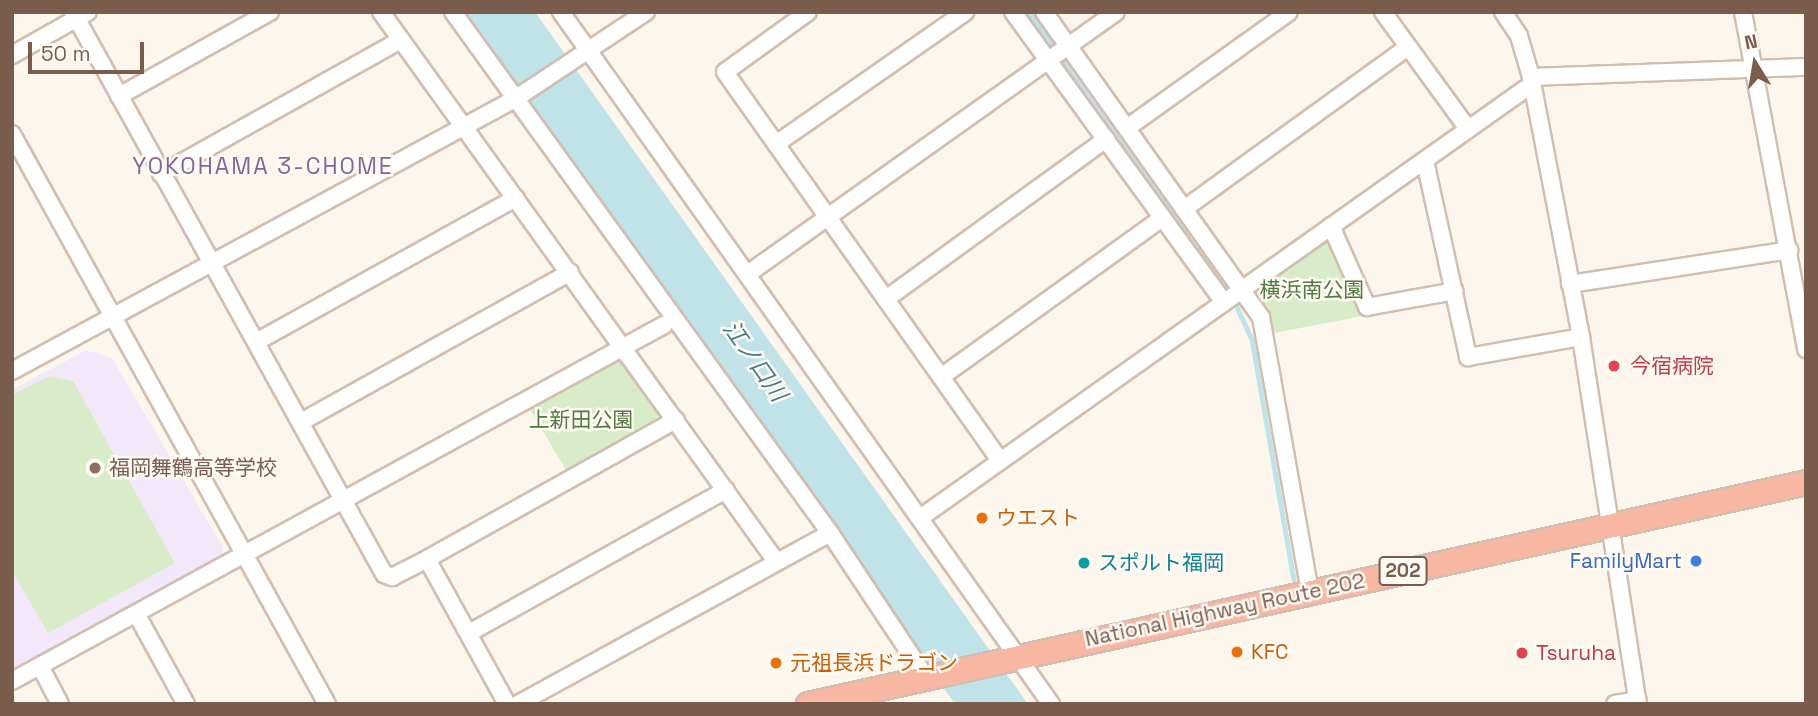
<!DOCTYPE html>
<html>
<head>
<meta charset="utf-8">
<style>
  body { margin:0 }
  #map { position:relative; width:1818px; height:716px; overflow:hidden; background:#fdf6ec; font-family:"Space Grotesk","Noto Sans JP",sans-serif }
  div>[style] { position:absolute }
  .education>* { inset:0; background:#f3e8fa }
  .green>* { inset:0; background:#d8ecc9 }
  .water>* { inset:0; background:#bfe3e8 }
  .stream>* { height:4.5px; margin:-2.25px; padding:0 2.25px; transform-origin:2.25px; border-radius:2.25px; background:#bfe3e8 }
  .roads { filter:drop-shadow(2px 0 #d1beb0) drop-shadow(-2px 0 #d1beb0) drop-shadow(0 2px #d1beb0) drop-shadow(0 -2px #d1beb0) }
  .minor>* { height:16px; margin:-8px; padding:0 8px; transform-origin:8px; border-radius:8px; background:#fff }
  .highway>* { height:23px; margin:-11.5px; padding:0 11.5px; transform-origin:11.5px; border-radius:11.5px; background:#f7b7a3 }
  .dots>* { width:19px; height:19px; translate:-50% -50%; box-sizing:border-box; border:4px solid #fffaf3; border-radius:50% }
  span { translate:-50% -50%; white-space:nowrap; text-align:center; line-height:1.15; -webkit-text-stroke:5px #fffaf3; paint-order:stroke }
  .shield-label span { padding:2px 5px; background:#fffaf3; border:2px solid; border-radius:5px; -webkit-text-stroke-width:0 }
  .shield-label { font-size:19px; color:#7a5c4d; font-weight:700 }
  .park-label { font-size:21px; color:#537a41 }
  .health-label { font-size:21px; color:#be3a42 }
  .left { translate:0 -50%; text-align:left }
  .education-label { font-size:21px; color:#785e54 }
  .food-label { font-size:21px; color:#c56008 }
  .shop-label { font-size:21px; color:#366cbe }
  .right { translate:-100% -50%; text-align:right }
  .culture-label { font-size:21px; color:#0d838f }
  .street-label { font-size:21px; color:#7a5c4d }
  .neighbourhood-label { font-size:23px; color:#846695; letter-spacing:2px }
  .water-label { font-size:23px; color:#437c86; font-style:italic }
  .frame { position:absolute; inset:0; border:14px solid #7a5c4d; pointer-events:none }
  .north { position:absolute; left:1720px; top:28px; width:70px; height:70px; -webkit-text-stroke:5px #fffaf3; paint-order:stroke; rotate:349deg; font-size:19px; font-weight:700; line-height:28px; text-align:center; color:#7a5c4d }
  .north::after { content:''; display:block; margin:auto; width:24px; height:32px; background:#7a5c4d; clip-path:polygon(50% 0,100% 100%,50% 72%,0 100%) }
  .scale { position:absolute; left:28px; top:42px; width:116px; height:32px; box-sizing:border-box; border:4px solid #7a5c4d; border-top:0; padding-left:9px; font-size:21px; line-height:24px; white-space:nowrap; color:#7a5c4d; -webkit-text-stroke:5px #fffaf3; paint-order:stroke }
</style>
</head>
<body>
<div id="map">
  <div class="education">
    <div style="clip-path:polygon(86px 350px,112px 358px,223px 547px,222px 561px,12px 675px,12px 390px)"></div>
  </div>
  <div class="green">
    <div style="clip-path:polygon(1321px 240px,1328px 242px,1363px 316px,1269px 334px,1254px 288px)"></div>
    <div style="clip-path:polygon(622px 359px,659px 411px,657px 418px,566px 470px,529px 408px)"></div>
    <div style="clip-path:polygon(50px 376px,73px 381px,175px 563px,48px 633px,12px 571px,12px 395px)"></div>
  </div>
  <div class="water">
    <div style="clip-path:polygon(466px 12px,535px 12px,1028px 704px,955px 704px)"></div>
    <div style="clip-path:polygon(1020px 12px,1033px 12px,1056px 43px,1048px 50px)"></div>
  </div>
  <div class="stream">
    <div style="left:1049px;top:42px;width:310px;rotate:54.5deg"></div>
    <div style="left:1234px;top:301px;width:42px;rotate:64.7deg"></div>
    <div style="left:1252px;top:339px;width:244px;rotate:80.1deg"></div>
  </div>
  <div class="roads">
    <div class="minor">
      <div style="left:73px;top:12px;width:642px;rotate:61.04deg"></div>
      <div style="left:384px;top:574px;width:9px;rotate:21deg"></div>
      <div style="left:392px;top:577px;width:39px;rotate:-27deg"></div>
      <div style="left:427px;top:559px;width:285px;rotate:-29.2deg"></div>
      <div style="left:381px;top:12px;width:676px;rotate:54.27deg"></div>
      <div style="left:453px;top:12px;width:643px;rotate:54.11deg"></div>
      <div style="left:830px;top:533px;width:161px;rotate:56.4deg"></div>
      <div style="left:919px;top:667px;width:12px;rotate:81deg"></div>
      <div style="left:561px;top:12px;width:848px;rotate:54.7deg"></div>
      <div style="left:808px;top:12px;width:102px;rotate:144.1deg"></div>
      <div style="left:725px;top:72px;width:474px;rotate:54.7deg"></div>
      <div style="left:1013px;top:12px;width:359px;rotate:54deg"></div>
      <div style="left:1044px;top:12px;width:374px;rotate:54.6deg"></div>
      <div style="left:1261px;top:317px;width:278px;rotate:79.9deg"></div>
      <div style="left:1383px;top:12px;width:145px;rotate:54deg"></div>
      <div style="left:1503px;top:12px;width:29px;rotate:56deg"></div>
      <div style="left:1519px;top:36px;width:43px;rotate:73.7deg"></div>
      <div style="left:1531px;top:77px;width:265px;rotate:79.1deg"></div>
      <div style="left:1581px;top:337px;width:371px;rotate:81.2deg"></div>
      <div style="left:1743px;top:12px;width:343px;rotate:79.4deg"></div>
      <div style="left:12px;top:55px;width:87px;rotate:-29.5deg"></div>
      <div style="left:1531px;top:77px;width:275px;rotate:-2.1deg"></div>
      <div style="left:119px;top:96px;width:173px;rotate:-29.1deg"></div>
      <div style="left:1127px;top:128px;width:199px;rotate:-35.6deg"></div>
      <div style="left:12px;top:134px;width:651px;rotate:61.07deg"></div>
      <div style="left:776px;top:144px;width:231px;rotate:-34.9deg"></div>
      <div style="left:1425px;top:161px;width:201px;rotate:77.6deg"></div>
      <div style="left:1468px;top:357px;width:115px;rotate:-10deg"></div>
      <div style="left:161px;top:174px;width:275px;rotate:-29.2deg"></div>
      <div style="left:1184px;top:209px;width:276px;rotate:-35.9deg"></div>
      <div style="left:1331px;top:226px;width:89px;rotate:66deg"></div>
      <div style="left:1367px;top:307px;width:89px;rotate:-10.3deg"></div>
      <div style="left:749px;top:273px;width:450px;rotate:-35.4deg"></div>
      <div style="left:1570px;top:284px;width:222px;rotate:-8.8deg"></div>
      <div style="left:886px;top:299px;width:272px;rotate:-36deg"></div>
      <div style="left:256px;top:342px;width:297px;rotate:-29deg"></div>
      <div style="left:12px;top:371px;width:572px;rotate:-28.4deg"></div>
      <div style="left:515px;top:99px;width:157px;rotate:-33.6deg"></div>
      <div style="left:941px;top:377px;width:271px;rotate:-35.7deg"></div>
      <div style="left:301px;top:422px;width:308px;rotate:-29.1deg"></div>
      <div style="left:920px;top:518px;width:750px;rotate:-35.34deg"></div>
      <div style="left:427px;top:559px;width:166px;rotate:61.1deg"></div>
      <div style="left:137px;top:615px;width:102px;rotate:61.2deg"></div>
      <div style="left:469px;top:633px;width:294px;rotate:-29.1deg"></div>
      <div style="left:40px;top:666px;width:43px;rotate:62.2deg"></div>
      <div style="left:12px;top:681px;width:743px;rotate:-28.64deg"></div>
      <div style="left:518px;top:704px;width:356px;rotate:-28.7deg"></div>
      <div style="left:1615px;top:704px;width:23px;rotate:-10deg"></div>
    </div>
    <div class="highway">
      <div style="left:808px;top:704px;width:1022px;rotate:-12.54deg"></div>
    </div>
  </div>
  <div class="dots">
    <div style="left:1614px;top:366px;background:#e0444e"></div>
    <div style="left:95px;top:468px;background:#8d6e63"></div>
    <div style="left:982px;top:518px;background:#e8710a"></div>
    <div style="left:1696px;top:561px;background:#3f7fe0"></div>
    <div style="left:1084px;top:563px;background:#0f9aa8"></div>
    <div style="left:1237px;top:652px;background:#e8710a"></div>
    <div style="left:1522px;top:653px;background:#e0444e"></div>
    <div style="left:776px;top:663px;background:#e8710a"></div>
  </div>
  <div class="shield-label">
    <span style="left:1403px;top:571px">202</span>
  </div>
  <div class="park-label">
    <span style="left:1312px;top:290px">横浜南公園</span>
    <span style="left:581px;top:420px">上新田公園</span>
  </div>
  <div class="health-label">
    <span class="left" style="left:1630px;top:366px">今宿病院</span>
    <span class="left" style="left:1536px;top:653px">Tsuruha</span>
  </div>
  <div class="education-label">
    <span class="left" style="left:109px;top:468px">福岡舞鶴高等学校</span>
  </div>
  <div class="food-label">
    <span class="left" style="left:996px;top:518px">ウエスト</span>
    <span class="left" style="left:1251px;top:652px">KFC</span>
    <span class="left" style="left:790px;top:663px">元祖長浜ドラゴン</span>
  </div>
  <div class="shop-label">
    <span class="right" style="left:1682px;top:561px">FamilyMart</span>
  </div>
  <div class="culture-label">
    <span class="left" style="left:1098px;top:563px">スポルト福岡</span>
  </div>
  <div class="street-label">
    <span style="left:1225px;top:610px;rotate:-12deg">National Highway Route 202</span>
  </div>
  <div class="neighbourhood-label">
    <span style="left:263px;top:166px">YOKOHAMA 3-CHOME</span>
  </div>
  <div class="water-label">
    <span style="left:755px;top:361px;rotate:55deg">江ノ口川</span>
  </div>
  <div class="frame"></div>
  <div class="north">N</div>
  <div class="scale">50 m</div>
</div>
</body>
</html>
